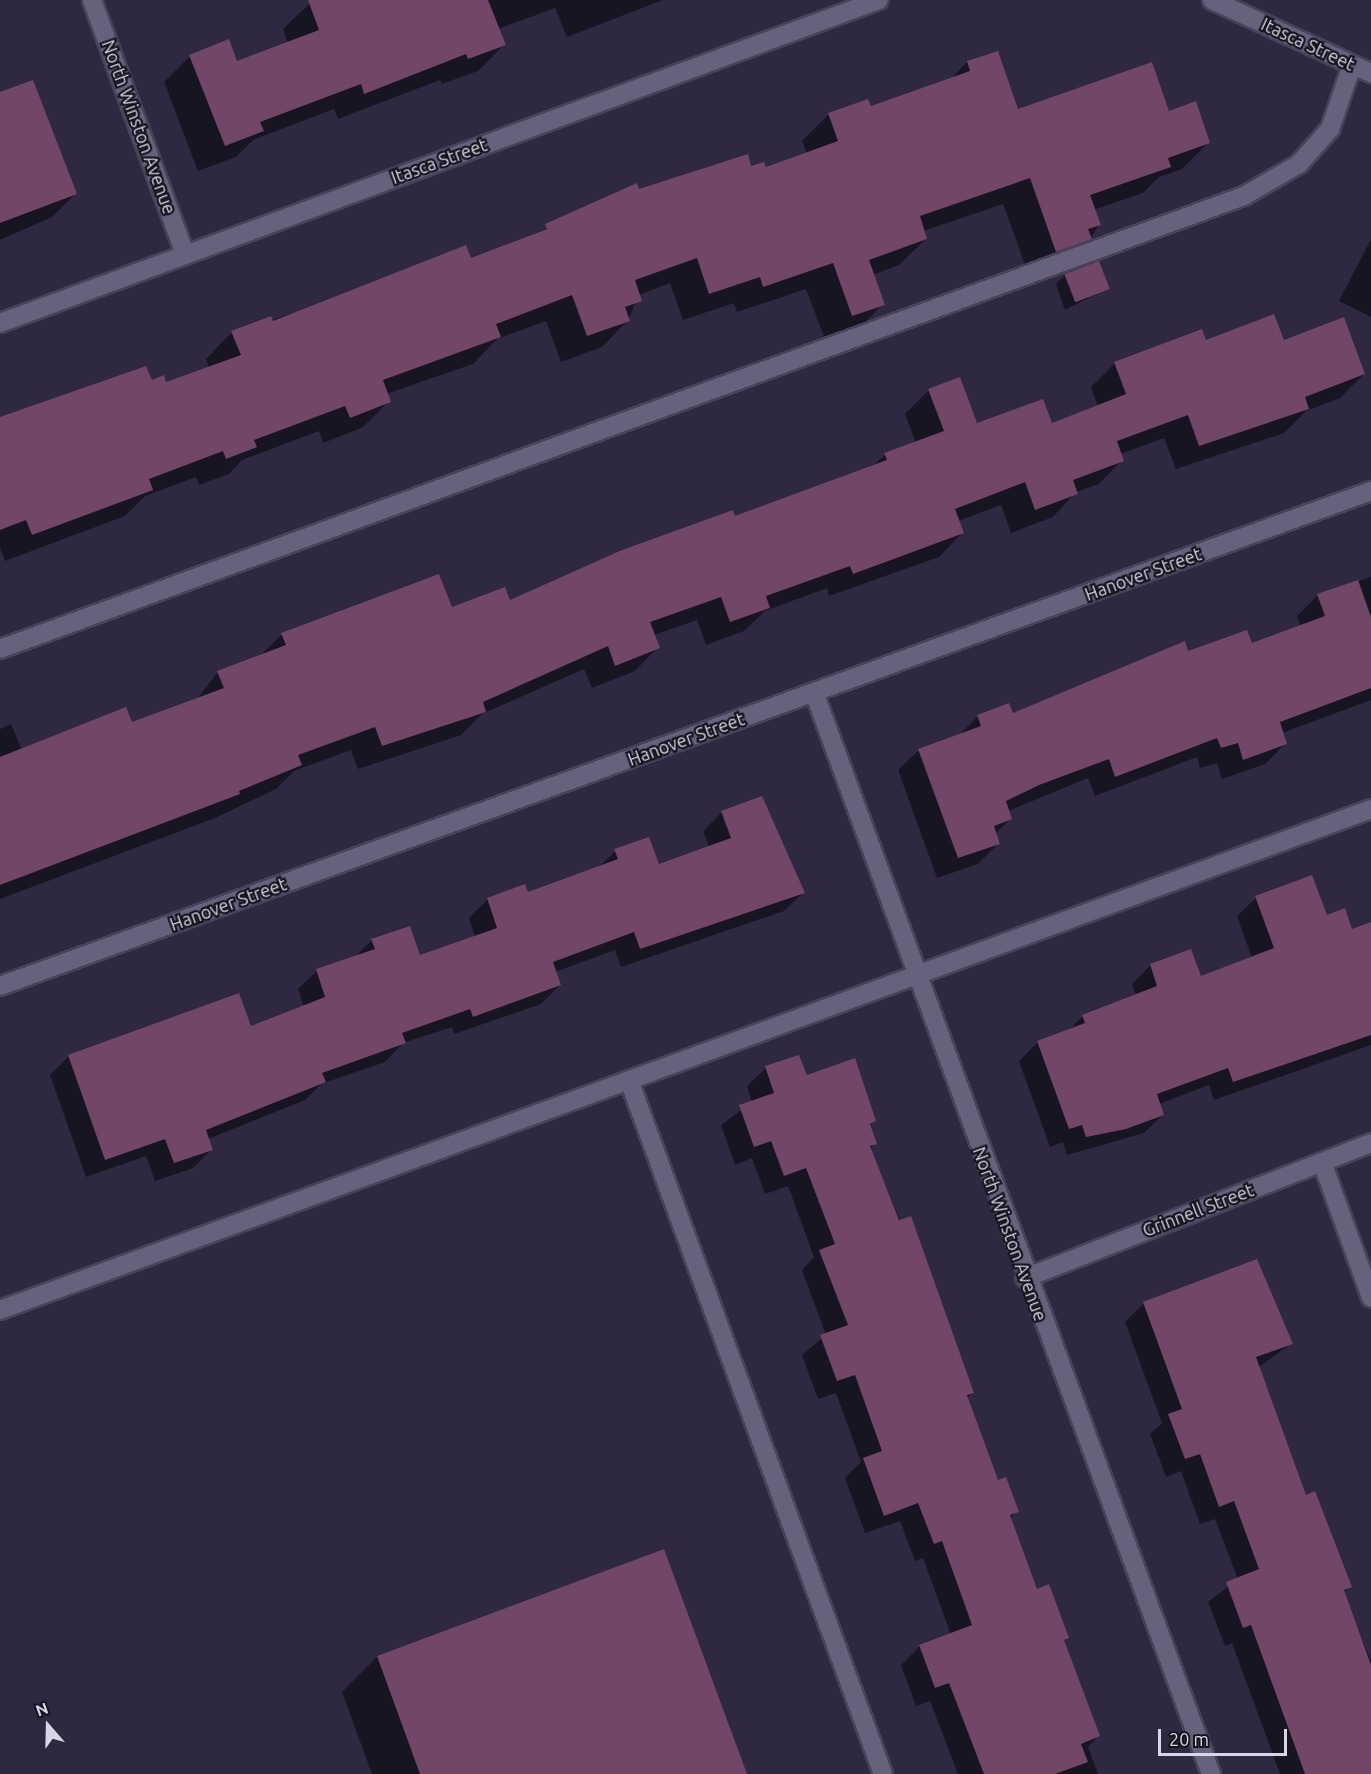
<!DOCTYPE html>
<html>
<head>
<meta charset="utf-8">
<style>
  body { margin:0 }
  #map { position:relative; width:1371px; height:1774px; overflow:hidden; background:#2e2841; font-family:Ubuntu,sans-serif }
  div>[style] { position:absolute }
  .shadow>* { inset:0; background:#0007 }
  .building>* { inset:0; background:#714667; transform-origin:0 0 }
  .roads { filter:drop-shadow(2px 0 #494359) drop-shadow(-2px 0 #494359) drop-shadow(0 2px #494359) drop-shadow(0 -2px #494359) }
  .lane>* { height:18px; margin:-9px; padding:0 9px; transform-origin:9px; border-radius:9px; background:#67617c }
  .street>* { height:18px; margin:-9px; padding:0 9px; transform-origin:9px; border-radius:9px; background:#67617c }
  span { translate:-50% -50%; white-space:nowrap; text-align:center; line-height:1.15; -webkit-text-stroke:4.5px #16131e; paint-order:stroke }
  .street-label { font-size:18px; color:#d9d5e6 }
  .north { position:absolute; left:18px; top:1696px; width:60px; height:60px; -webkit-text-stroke:4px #16131e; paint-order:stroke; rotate:340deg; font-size:16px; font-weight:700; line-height:24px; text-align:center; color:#d9d5e6 }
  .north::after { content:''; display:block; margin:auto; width:21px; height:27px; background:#d9d5e6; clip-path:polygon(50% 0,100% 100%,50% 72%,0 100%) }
  .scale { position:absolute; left:1158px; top:1729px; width:129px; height:27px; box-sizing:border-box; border:3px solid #d9d5e6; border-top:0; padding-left:8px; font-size:18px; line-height:21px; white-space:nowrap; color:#d9d5e6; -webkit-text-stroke:4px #16131e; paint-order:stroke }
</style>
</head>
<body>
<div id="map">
  <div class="shadow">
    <div style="clip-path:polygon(313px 0,663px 0,567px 37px,555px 8px,498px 29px,504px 45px,478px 71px,442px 84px,440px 80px,338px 119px,334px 109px,253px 140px,236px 157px,198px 171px,164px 82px,190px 56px,236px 63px,288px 43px,283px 29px)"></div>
    <div style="clip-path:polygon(997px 52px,1017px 111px,1168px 113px,1208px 143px,1182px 169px,1159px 177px,1143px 193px,1093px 210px,1099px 225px,1090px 239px,1064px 266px,1030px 278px,1003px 204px,923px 231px,926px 239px,899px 265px,872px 275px,883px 304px,856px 331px,826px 342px,806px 289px,737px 312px,734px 303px,683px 320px,670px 283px,639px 295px,628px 320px,602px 347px,561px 362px,546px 321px,497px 339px,473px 364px,386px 394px,389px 401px,362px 428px,323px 443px,319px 431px,242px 460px,229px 474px,199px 485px,196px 477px,145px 496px,125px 516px,5px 561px,0 547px,0 419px,151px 382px,165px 384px,209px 368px,206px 359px,232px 332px,470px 260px,638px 191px,765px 169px,807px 154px,802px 141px,829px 114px,867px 101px,870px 108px,950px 80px,967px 62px)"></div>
    <div style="clip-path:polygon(0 94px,76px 193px,52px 217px,0 240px)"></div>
    <div style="clip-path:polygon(1371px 239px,1371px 317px,1339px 301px)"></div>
    <div style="clip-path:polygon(1065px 275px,1108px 288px,1065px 310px,1056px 284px)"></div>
    <div style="clip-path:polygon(1205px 342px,1283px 342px,1364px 374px,1340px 398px,1306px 411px,1284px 433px,1176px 469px,1164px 438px,1120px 454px,1122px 460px,1099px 484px,1076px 492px,1053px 517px,1011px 533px,1001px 505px,958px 521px,962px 533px,939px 557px,829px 596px,827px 588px,765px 611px,744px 631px,706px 645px,697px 620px,654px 635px,658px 647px,635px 671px,592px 688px,584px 669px,482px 714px,461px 735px,358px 769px,351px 750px,294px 771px,276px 789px,215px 818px,0 899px,0 729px,11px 724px,22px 750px,131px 724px,196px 700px,218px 672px,260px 656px,282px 634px,509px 602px,873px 466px,885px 455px,916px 443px,905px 414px,929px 390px,976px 425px,1051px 424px,1098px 407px,1091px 387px,1115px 363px)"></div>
    <div style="clip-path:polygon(1371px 577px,1371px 700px,1282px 733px,1286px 743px,1265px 764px,1222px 779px,1217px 763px,1200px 768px,1197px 757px,1095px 796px,1088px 778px,1008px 811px,1011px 818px,995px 834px,999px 843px,978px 864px,937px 878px,898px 770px,919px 750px,958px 736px,978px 716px,1012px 715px,1187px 653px,1251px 645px,1301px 627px,1297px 616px,1318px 595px)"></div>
    <div style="clip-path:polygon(722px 812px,803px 893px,784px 911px,621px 967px,615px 950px,555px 972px,560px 985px,541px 1004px,454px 1034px,452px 1027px,403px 1043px,385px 1062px,321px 1084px,305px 1100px,208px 1139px,212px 1149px,193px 1168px,155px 1181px,146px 1156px,86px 1177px,50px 1075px,69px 1056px,251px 1028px,304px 1007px,298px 989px,317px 971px,355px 957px,372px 940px,419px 956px,475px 937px,469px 918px,488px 899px,527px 894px,597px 869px,615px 851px,648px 839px,658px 866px,709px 847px,703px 831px)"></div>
    <div style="clip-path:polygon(1256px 898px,1326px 917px,1351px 930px,1371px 923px,1371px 1045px,1214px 1100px,1209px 1085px,1159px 1104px,1163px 1115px,1144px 1133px,1067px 1155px,1063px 1142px,1050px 1147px,1019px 1061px,1038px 1042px,1068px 1031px,1083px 1016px,1136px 996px,1132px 984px,1150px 966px,1190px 951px,1200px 978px,1252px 958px,1237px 916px)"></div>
    <div style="clip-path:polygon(766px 1068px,806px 1077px,875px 1121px,869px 1126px,875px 1143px,870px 1149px,973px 1392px,967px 1398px,997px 1482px,1017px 1511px,1010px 1519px,1036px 1591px,1067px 1638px,1063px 1642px,1098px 1736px,1088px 1747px,1098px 1774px,958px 1774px,930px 1701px,916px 1706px,901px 1665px,920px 1646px,951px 1635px,923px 1558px,915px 1561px,900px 1521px,865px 1533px,845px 1478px,861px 1462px,836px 1393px,818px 1399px,802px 1355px,826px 1335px,802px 1270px,814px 1257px,788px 1186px,765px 1194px,752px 1158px,735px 1165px,721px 1125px,752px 1102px,747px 1086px)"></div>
    <div style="clip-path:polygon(1144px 1303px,1291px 1344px,1259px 1367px,1305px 1496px,1350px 1587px,1343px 1593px,1371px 1661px,1371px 1774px,1280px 1774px,1232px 1643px,1225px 1646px,1208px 1602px,1238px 1579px,1215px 1519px,1200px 1524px,1181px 1471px,1166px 1477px,1150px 1434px,1162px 1423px,1125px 1322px)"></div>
    <div style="clip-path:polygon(377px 1657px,746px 1774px,372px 1774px,342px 1692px)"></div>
  </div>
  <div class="building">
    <div style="clip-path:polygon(308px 0,488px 0,506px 45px,468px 59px,466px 54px,364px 94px,361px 84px,260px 122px,264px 131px,225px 146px,189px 55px,229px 39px,237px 61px,319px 30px)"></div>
    <div style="clip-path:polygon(998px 51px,1018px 109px,1152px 62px,1169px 111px,1196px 101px,1210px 143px,1168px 158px,1171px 167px,1090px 195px,1101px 225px,1088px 229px,1092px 239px,1056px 252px,1030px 178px,920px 216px,927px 239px,869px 260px,885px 305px,852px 316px,833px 263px,763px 287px,760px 277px,709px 294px,697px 258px,635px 280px,642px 301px,625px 307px,630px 321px,587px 336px,572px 295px,496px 324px,501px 337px,383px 380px,391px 402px,350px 418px,345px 406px,254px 440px,257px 447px,226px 459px,223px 451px,149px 479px,153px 490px,32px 535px,26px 520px,0 530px,0 417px,146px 366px,152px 380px,164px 375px,166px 382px,241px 355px,231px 331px,271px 316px,273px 321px,466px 245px,471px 258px,547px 229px,545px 224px,637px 183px,639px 189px,748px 154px,751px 166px,764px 162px,766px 167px,838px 141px,828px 113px,868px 99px,871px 106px,970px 71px,967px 61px)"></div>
    <div style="clip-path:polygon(33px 80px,77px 194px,0 223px,0 92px)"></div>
    <div style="left:1099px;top:261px;width:30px;height:37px;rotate:69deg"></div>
    <div style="clip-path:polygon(1274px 314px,1284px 340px,1344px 317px,1365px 374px,1305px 397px,1309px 409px,1199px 446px,1188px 415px,1117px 441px,1124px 461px,1073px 480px,1078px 494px,1035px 510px,1025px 482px,955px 509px,964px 533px,853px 574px,850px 566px,766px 596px,770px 608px,730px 622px,721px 597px,650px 622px,660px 648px,615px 666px,608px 646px,483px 702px,486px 712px,382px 746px,375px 727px,298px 755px,302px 765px,239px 791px,240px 794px,0 885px,0 757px,126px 707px,132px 722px,224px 688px,217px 671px,286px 645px,281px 633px,439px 574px,452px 607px,505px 587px,510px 600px,622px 550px,733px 510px,735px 516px,887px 460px,884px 453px,944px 431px,928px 389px,960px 377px,977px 423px,1043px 399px,1052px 423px,1126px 394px,1114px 362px,1202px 329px,1206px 340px)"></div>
    <div style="clip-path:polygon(1358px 580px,1371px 617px,1371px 688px,1280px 722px,1287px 744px,1243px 760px,1238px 743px,1221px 748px,1217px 738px,1115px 777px,1109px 759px,1039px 785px,1006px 801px,1012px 819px,994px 826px,1000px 844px,958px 858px,918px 749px,981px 726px,977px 715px,1009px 703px,1013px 713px,1185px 641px,1188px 651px,1247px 630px,1252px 643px,1325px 616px,1317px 594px)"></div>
    <div style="clip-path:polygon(762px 796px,805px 893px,640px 949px,634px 932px,553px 962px,561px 985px,473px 1017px,470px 1009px,402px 1033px,406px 1043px,322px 1073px,326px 1082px,206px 1130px,213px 1150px,174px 1163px,165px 1139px,105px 1160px,68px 1055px,239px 993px,251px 1026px,325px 997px,316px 969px,375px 949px,371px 939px,410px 926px,420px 955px,497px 928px,487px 898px,525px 884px,528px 892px,618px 859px,614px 849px,649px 837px,659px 864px,731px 838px,721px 811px)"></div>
    <div style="clip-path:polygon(1312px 875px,1327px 915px,1345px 908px,1352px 929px,1371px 922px,1371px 1035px,1233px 1082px,1228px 1068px,1157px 1094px,1164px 1115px,1126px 1129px,1086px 1137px,1082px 1125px,1069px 1129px,1037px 1041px,1085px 1023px,1082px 1015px,1157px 986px,1150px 964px,1191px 949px,1201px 976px,1274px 948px,1255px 896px)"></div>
    <div style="clip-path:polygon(799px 1055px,807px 1075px,855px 1058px,876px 1121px,870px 1124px,877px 1144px,870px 1146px,899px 1220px,911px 1216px,974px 1393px,967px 1395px,998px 1480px,1006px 1477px,1019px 1512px,1010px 1515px,1037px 1589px,1049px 1584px,1069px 1638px,1064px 1640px,1100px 1736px,1081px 1744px,1088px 1762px,1055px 1774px,984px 1774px,949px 1683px,935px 1688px,919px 1645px,972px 1625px,942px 1541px,934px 1544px,918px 1503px,884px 1516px,863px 1458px,882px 1451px,855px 1375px,837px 1381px,820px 1335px,848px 1325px,819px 1250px,835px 1244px,806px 1168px,784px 1176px,771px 1141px,754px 1147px,739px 1105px,774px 1093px,765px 1066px)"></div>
    <div style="clip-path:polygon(1257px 1259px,1293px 1344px,1256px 1357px,1306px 1495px,1315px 1491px,1352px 1587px,1344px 1590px,1371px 1665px,1371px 1774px,1305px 1774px,1251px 1625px,1243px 1628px,1226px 1582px,1259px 1569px,1234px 1501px,1219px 1507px,1200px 1454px,1185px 1459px,1168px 1414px,1182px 1409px,1143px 1302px)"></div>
    <div style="clip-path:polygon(664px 1549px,747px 1774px,420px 1774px,377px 1656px)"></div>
  </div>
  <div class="roads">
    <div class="lane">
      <div style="left:0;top:649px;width:1324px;rotate:-20.01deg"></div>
      <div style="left:1244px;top:196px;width:64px;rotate:-30.2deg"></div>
      <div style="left:1299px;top:164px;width:47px;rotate:-48.5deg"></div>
      <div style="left:1330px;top:129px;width:68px;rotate:-71deg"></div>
      <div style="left:629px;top:1080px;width:739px;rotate:69.9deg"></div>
      <div style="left:1322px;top:1162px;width:144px;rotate:70.1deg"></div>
      <div style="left:0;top:1310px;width:1460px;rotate:-20.07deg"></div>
    </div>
    <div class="street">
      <div style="left:92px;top:0;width:270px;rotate:69.9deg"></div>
      <div style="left:1212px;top:0;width:175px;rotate:24.7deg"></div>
      <div style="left:0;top:323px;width:936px;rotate:-20.18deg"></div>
      <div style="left:814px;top:692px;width:1153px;rotate:69.85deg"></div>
      <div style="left:0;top:986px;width:1458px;rotate:-19.85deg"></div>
      <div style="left:1025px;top:1278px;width:371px;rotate:-21.3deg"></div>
    </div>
  </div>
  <div class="street-label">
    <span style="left:1308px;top:44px;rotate:25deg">Itasca Street</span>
    <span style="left:139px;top:127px;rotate:70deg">North Winston Avenue</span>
    <span style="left:439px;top:161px;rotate:-20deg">Itasca Street</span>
    <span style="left:1143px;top:574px;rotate:-20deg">Hanover Street</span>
    <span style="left:686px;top:739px;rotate:-20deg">Hanover Street</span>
    <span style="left:228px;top:904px;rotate:-20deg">Hanover Street</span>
    <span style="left:1198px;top:1210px;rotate:-21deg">Grinnell Street</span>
    <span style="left:1010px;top:1234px;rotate:70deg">North Winston Avenue</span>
  </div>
  <div class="north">N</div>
  <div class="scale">20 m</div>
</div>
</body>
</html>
